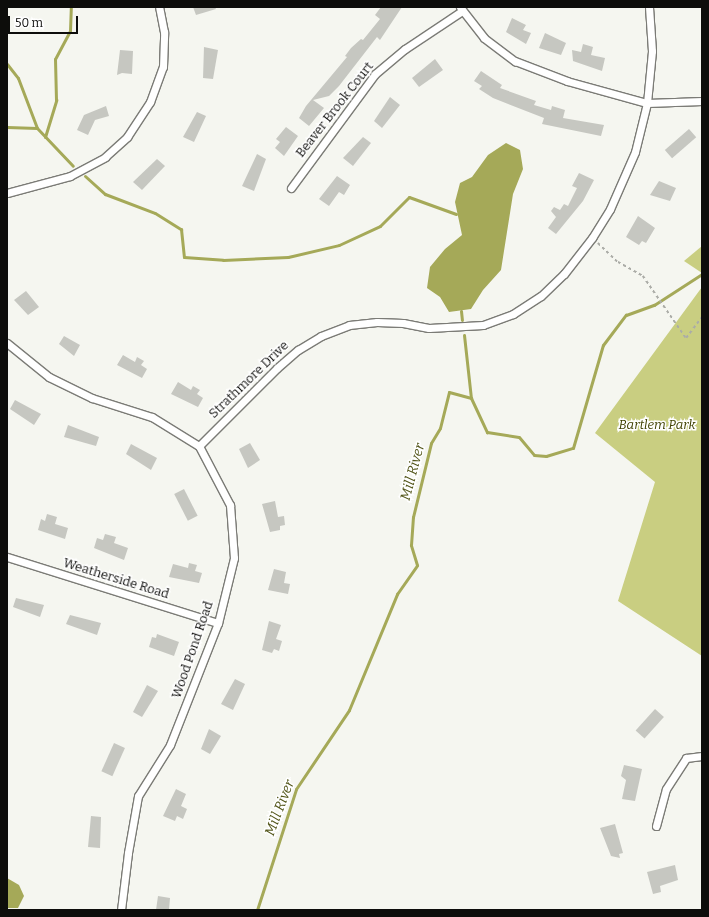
<!DOCTYPE html>
<html>
<head>
<meta charset="utf-8">
<style>
  body { margin:0 }
  #map { position:relative; width:709px; height:917px; overflow:hidden; background:#f5f6f0; font-family:Bitter,serif }
  div>[style] { position:absolute }
  .green>* { inset:0; background:#c9ce81 }
  .water>* { inset:0; background:#a5a958 }
  .stream>* { height:3px; margin:-1.5px; padding:0 1.5px; transform-origin:1.5px; border-radius:1.5px; background:#a5a958 }
  .building>* { inset:0; background:#c6c7c1; transform-origin:0 0 }
  .path>* { height:1.5px; margin-top:-0.75px; transform-origin:0; background:repeating-linear-gradient(90deg,#abaca7 0 3px,transparent 0 6px) }
  .roads { filter:drop-shadow(1px 0 #7b7b76) drop-shadow(-1px 0 #7b7b76) drop-shadow(0 1px #7b7b76) drop-shadow(0 -1px #7b7b76) }
  .street>* { height:7px; margin:-3.5px; padding:0 3.5px; transform-origin:3.5px; border-radius:3.5px; background:#fff }
  span { translate:-50% -50%; white-space:nowrap; text-align:center; line-height:1.15; -webkit-text-stroke:3px #fff; paint-order:stroke }
  .street-label { font-size:13px; color:#0d0d0b }
  .park-label { font-size:13px; color:#3f4100; font-style:italic }
  .water-label { font-size:14px; color:#53561a; font-style:italic }
  .frame { position:absolute; inset:0; border:8px solid #0d0d0b; pointer-events:none }
  .scale { position:absolute; left:8px; top:16px; width:70px; height:18px; box-sizing:border-box; border:2px solid #0d0d0b; border-top:0; padding-left:5px; font-size:12px; line-height:14px; white-space:nowrap; color:#0d0d0b; -webkit-text-stroke:3px #fff; paint-order:stroke }
</style>
</head>
<body>
<div id="map">
  <div class="green">
    <div style="clip-path:polygon(702px 246px,702px 273px,684px 261px)"></div>
    <div style="clip-path:polygon(702px 287px,702px 656px,618px 601px,655px 482px,595px 433px)"></div>
  </div>
  <div class="water">
    <div style="clip-path:polygon(506px 143px,520px 150px,523px 169px,513px 194px,501px 270px,483px 290px,471px 309px,449px 312px,440px 297px,427px 288px,430px 267px,445px 249px,462px 235px,455px 202px,460px 183px,472px 177px,488px 155px)"></div>
    <div style="clip-path:polygon(7px 878px,19px 885px,24px 896px,18px 908px,7px 908px)"></div>
  </div>
  <div class="stream">
    <div style="left:7px;top:64px;width:18px;rotate:52deg"></div>
    <div style="left:18px;top:78px;width:53px;rotate:69.2deg"></div>
    <div style="left:37px;top:128px;width:52px;rotate:46.5deg"></div>
    <div style="left:7px;top:127px;width:30px;rotate:2deg"></div>
    <div style="left:45px;top:137px;width:39px;rotate:-73deg"></div>
    <div style="left:56px;top:100px;width:41px;rotate:-91.4deg"></div>
    <div style="left:55px;top:59px;width:32px;rotate:-62deg"></div>
    <div style="left:70px;top:31px;width:24px;rotate:-88deg"></div>
    <div style="left:85px;top:176px;width:27px;rotate:42deg"></div>
    <div style="left:105px;top:194px;width:53px;rotate:20.8deg"></div>
    <div style="left:155px;top:213px;width:31px;rotate:32deg"></div>
    <div style="left:181px;top:229px;width:28px;rotate:84deg"></div>
    <div style="left:184px;top:257px;width:39px;rotate:4deg"></div>
    <div style="left:223px;top:260px;width:65px;rotate:-2.6deg"></div>
    <div style="left:288px;top:257px;width:52px;rotate:-13.2deg"></div>
    <div style="left:339px;top:245px;width:45px;rotate:-24.9deg"></div>
    <div style="left:380px;top:226px;width:41px;rotate:-45deg"></div>
    <div style="left:409px;top:197px;width:50px;rotate:19.9deg"></div>
    <div style="left:461px;top:311px;width:9px;rotate:84deg"></div>
    <div style="left:464px;top:335px;width:63px;rotate:83.7deg"></div>
    <div style="left:257px;top:910px;width:127px;rotate:-72.1deg"></div>
    <div style="left:296px;top:789px;width:95px;rotate:-56.1deg"></div>
    <div style="left:349px;top:710px;width:126px;rotate:-67.5deg"></div>
    <div style="left:397px;top:594px;width:35px;rotate:-55deg"></div>
    <div style="left:417px;top:565px;width:21px;rotate:-107deg"></div>
    <div style="left:411px;top:545px;width:28px;rotate:-86deg"></div>
    <div style="left:413px;top:517px;width:76px;rotate:-76.3deg"></div>
    <div style="left:431px;top:443px;width:17px;rotate:-59deg"></div>
    <div style="left:440px;top:428px;width:37px;rotate:-76deg"></div>
    <div style="left:449px;top:392px;width:23px;rotate:15deg"></div>
    <div style="left:471px;top:398px;width:38px;rotate:65deg"></div>
    <div style="left:487px;top:432px;width:32px;rotate:9deg"></div>
    <div style="left:519px;top:437px;width:23px;rotate:50deg"></div>
    <div style="left:534px;top:455px;width:12px;rotate:5deg"></div>
    <div style="left:546px;top:456px;width:28px;rotate:-17deg"></div>
    <div style="left:573px;top:448px;width:107px;rotate:-73.8deg"></div>
    <div style="left:603px;top:345px;width:38px;rotate:-53deg"></div>
    <div style="left:626px;top:315px;width:30px;rotate:-20deg"></div>
    <div style="left:654px;top:305px;width:57px;rotate:-32.9deg"></div>
  </div>
  <div class="building">
    <div style="clip-path:polygon(193px 7px,215px 7px,216px 9px,196px 15px)"></div>
    <div style="clip-path:polygon(381px 7px,402px 7px,380px 40px,377px 37px,339px 86px,329px 96px,313px 100px,324px 108px,309px 126px,299px 118px,306px 106px,347px 57px,345px 56px,351px 48px,361px 39px,363px 40px,380px 19px,375px 15px)"></div>
    <div style="clip-path:polygon(512px 18px,526px 25px,523px 30px,531px 33px,526px 44px,506px 32px)"></div>
    <div style="clip-path:polygon(545px 33px,566px 43px,561px 55px,539px 48px)"></div>
    <div style="clip-path:polygon(583px 44px,593px 47px,591px 55px,605px 58px,602px 71px,573px 61px,572px 50px,581px 52px)"></div>
    <div style="clip-path:polygon(204px 47px,218px 50px,213px 79px,203px 78px)"></div>
    <div style="clip-path:polygon(120px 50px,133px 51px,132px 74px,122px 73px,117px 75px)"></div>
    <div style="clip-path:polygon(435px 59px,443px 70px,419px 87px,412px 78px)"></div>
    <div style="clip-path:polygon(481px 71px,502px 85px,500px 88px,536px 101px,534px 105px,551px 110px,552px 106px,565px 110px,563px 118px,604px 125px,601px 136px,542px 124px,544px 118px,493px 98px,479px 89px,482px 86px,474px 81px)"></div>
    <div style="clip-path:polygon(390px 97px,400px 105px,382px 128px,374px 121px)"></div>
    <div style="clip-path:polygon(106px 106px,109px 116px,95px 120px,88px 135px,77px 130px,84px 115px)"></div>
    <div style="clip-path:polygon(197px 112px,206px 116px,194px 142px,183px 137px)"></div>
    <div style="clip-path:polygon(286px 127px,298px 136px,284px 156px,275px 148px,280px 142px,276px 139px)"></div>
    <div style="left:689px;top:129px;width:11px;height:32px;rotate:49deg"></div>
    <div style="clip-path:polygon(363px 137px,371px 143px,353px 166px,343px 158px)"></div>
    <div style="clip-path:polygon(257px 154px,266px 159px,254px 191px,242px 186px)"></div>
    <div style="clip-path:polygon(157px 159px,165px 166px,142px 190px,133px 182px)"></div>
    <div style="clip-path:polygon(579px 173px,594px 180px,583px 201px,556px 234px,548px 228px,556px 217px,551px 211px,554px 207px,560px 210px,564px 204px,568px 206px,577px 188px,572px 186px)"></div>
    <div style="clip-path:polygon(337px 176px,350px 185px,344px 195px,339px 192px,329px 206px,319px 199px)"></div>
    <div style="clip-path:polygon(659px 181px,676px 188px,670px 201px,650px 195px)"></div>
    <div style="clip-path:polygon(638px 216px,655px 228px,646px 243px,642px 241px,639px 245px,626px 237px)"></div>
    <div style="clip-path:polygon(26px 291px,39px 307px,28px 315px,14px 300px)"></div>
    <div style="clip-path:polygon(64px 336px,80px 345px,74px 356px,59px 344px)"></div>
    <div style="clip-path:polygon(123px 355px,135px 362px,137px 357px,144px 361px,141px 365px,147px 369px,142px 378px,117px 365px)"></div>
    <div style="clip-path:polygon(178px 382px,191px 390px,193px 386px,200px 390px,197px 394px,203px 398px,198px 407px,171px 394px)"></div>
    <div style="clip-path:polygon(15px 400px,41px 414px,34px 425px,10px 409px)"></div>
    <div style="clip-path:polygon(68px 425px,99px 437px,96px 446px,64px 437px)"></div>
    <div style="clip-path:polygon(250px 443px,260px 460px,248px 468px,239px 449px)"></div>
    <div style="clip-path:polygon(131px 444px,157px 458px,151px 470px,126px 454px)"></div>
    <div style="left:184px;top:489px;width:30px;height:11px;rotate:63deg"></div>
    <div style="clip-path:polygon(275px 501px,278px 517px,284px 516px,285px 525px,280px 526px,280px 530px,270px 532px,262px 504px)"></div>
    <div style="clip-path:polygon(47px 514px,57px 517px,55px 524px,68px 528px,65px 539px,38px 530px,41px 519px,45px 521px)"></div>
    <div style="clip-path:polygon(105px 534px,116px 537px,114px 543px,128px 548px,124px 560px,94px 548px,97px 538px,103px 540px)"></div>
    <div style="clip-path:polygon(189px 563px,197px 565px,195px 571px,202px 573px,199px 583px,169px 577px,173px 564px,188px 568px)"></div>
    <div style="clip-path:polygon(274px 569px,286px 572px,284px 583px,290px 584px,288px 594px,268px 590px)"></div>
    <div style="clip-path:polygon(16px 598px,44px 605px,40px 617px,13px 607px)"></div>
    <div style="clip-path:polygon(70px 615px,101px 623px,97px 635px,66px 624px)"></div>
    <div style="clip-path:polygon(269px 621px,281px 625px,276px 639px,282px 641px,279px 651px,274px 649px,272px 653px,262px 650px)"></div>
    <div style="clip-path:polygon(157px 634px,179px 642px,174px 656px,149px 647px,152px 637px,156px 638px)"></div>
    <div style="clip-path:polygon(235px 679px,245px 684px,233px 710px,221px 704px)"></div>
    <div style="clip-path:polygon(147px 685px,158px 691px,142px 717px,133px 712px)"></div>
    <div style="left:655px;top:709px;width:12px;height:29px;rotate:42deg"></div>
    <div style="clip-path:polygon(209px 729px,221px 736px,210px 754px,201px 749px)"></div>
    <div style="left:114px;top:743px;width:12px;height:31px;rotate:24deg"></div>
    <div style="clip-path:polygon(624px 765px,642px 769px,635px 801px,622px 799px,626px 780px,621px 776px)"></div>
    <div style="clip-path:polygon(176px 789px,186px 794px,181px 806px,187px 809px,183px 819px,177px 816px,175px 821px,163px 816px)"></div>
    <div style="clip-path:polygon(91px 816px,101px 817px,100px 848px,88px 847px)"></div>
    <div style="clip-path:polygon(615px 824px,623px 853px,619px 854px,620px 858px,611px 856px,600px 828px)"></div>
    <div style="clip-path:polygon(675px 865px,678px 880px,660px 886px,661px 892px,653px 894px,647px 872px)"></div>
    <div style="clip-path:polygon(158px 896px,170px 898px,169px 910px,156px 910px)"></div>
  </div>
  <div class="path">
    <div style="left:598px;top:243px;width:28px;rotate:44deg"></div>
    <div style="left:618px;top:262px;width:29px;rotate:29deg"></div>
    <div style="left:643px;top:276px;width:75px;rotate:55.3deg"></div>
    <div style="left:686px;top:338px;width:26px;rotate:-53deg"></div>
  </div>
  <div class="roads">
    <div class="street">
      <div style="left:460px;top:7px;width:39px;rotate:52deg"></div>
      <div style="left:484px;top:38px;width:39px;rotate:37deg"></div>
      <div style="left:515px;top:61px;width:56px;rotate:21deg"></div>
      <div style="left:567px;top:81px;width:83px;rotate:15.4deg"></div>
      <div style="left:647px;top:103px;width:55px;rotate:-2.1deg"></div>
      <div style="left:291px;top:188px;width:142px;rotate:-53.6deg"></div>
      <div style="left:375px;top:74px;width:39px;rotate:-40deg"></div>
      <div style="left:405px;top:49px;width:69px;rotate:-33.7deg"></div>
      <div style="left:7px;top:193px;width:65px;rotate:-15.1deg"></div>
      <div style="left:70px;top:176px;width:40px;rotate:-28deg"></div>
      <div style="left:105px;top:157px;width:30px;rotate:-42deg"></div>
      <div style="left:127px;top:137px;width:42px;rotate:-56.7deg"></div>
      <div style="left:150px;top:102px;width:37px;rotate:-70deg"></div>
      <div style="left:163px;top:67px;width:35px;rotate:-88deg"></div>
      <div style="left:164px;top:32px;width:25px;rotate:-101deg"></div>
      <div style="left:7px;top:343px;width:54px;rotate:39deg"></div>
      <div style="left:49px;top:377px;width:48px;rotate:26deg"></div>
      <div style="left:92px;top:398px;width:63px;rotate:17.6deg"></div>
      <div style="left:152px;top:417px;width:55px;rotate:31.7deg"></div>
      <div style="left:199px;top:446px;width:67px;rotate:62.3deg"></div>
      <div style="left:230px;top:505px;width:53px;rotate:85.7deg"></div>
      <div style="left:234px;top:558px;width:67px;rotate:103.8deg"></div>
      <div style="left:218px;top:623px;width:131px;rotate:111.5deg"></div>
      <div style="left:170px;top:745px;width:60px;rotate:122.1deg"></div>
      <div style="left:138px;top:796px;width:58px;rotate:100deg"></div>
      <div style="left:128px;top:853px;width:57px;rotate:97deg"></div>
      <div style="left:199px;top:446px;width:110px;rotate:-45deg"></div>
      <div style="left:277px;top:368px;width:28px;rotate:-41deg"></div>
      <div style="left:298px;top:350px;width:27px;rotate:-31deg"></div>
      <div style="left:321px;top:336px;width:30px;rotate:-21deg"></div>
      <div style="left:349px;top:325px;width:28px;rotate:-6deg"></div>
      <div style="left:377px;top:322px;width:26px;rotate:2deg"></div>
      <div style="left:403px;top:323px;width:26px;rotate:11deg"></div>
      <div style="left:429px;top:328px;width:54px;rotate:-3.2deg"></div>
      <div style="left:483px;top:325px;width:32px;rotate:-20deg"></div>
      <div style="left:513px;top:314px;width:33px;rotate:-33deg"></div>
      <div style="left:541px;top:296px;width:32px;rotate:-44deg"></div>
      <div style="left:564px;top:274px;width:46px;rotate:-52.1deg"></div>
      <div style="left:592px;top:238px;width:34px;rotate:-58deg"></div>
      <div style="left:610px;top:209px;width:62px;rotate:-66.3deg"></div>
      <div style="left:635px;top:152px;width:50px;rotate:-76.2deg"></div>
      <div style="left:647px;top:103px;width:52px;rotate:-84.5deg"></div>
      <div style="left:652px;top:51px;width:44px;rotate:-93.9deg"></div>
      <div style="left:7px;top:557px;width:221px;rotate:17.4deg"></div>
      <div style="left:656px;top:826px;width:38px;rotate:-75deg"></div>
      <div style="left:666px;top:789px;width:37px;rotate:-57deg"></div>
      <div style="left:686px;top:758px;width:16px;rotate:-7deg"></div>
    </div>
  </div>
  <div class="street-label">
    <span style="left:335px;top:110px;rotate:-52deg">Beaver Brook Court</span>
    <span style="left:249px;top:380px;rotate:-44deg">Strathmore Drive</span>
    <span style="left:116px;top:579px;rotate:17deg">Weatherside Road</span>
    <span style="left:193px;top:650px;rotate:-71deg">Wood Pond Road</span>
  </div>
  <div class="park-label">
    <span style="left:657px;top:425px">Bartlem Park</span>
  </div>
  <div class="water-label">
    <span style="left:413px;top:472px;rotate:-75deg">Mill River</span>
    <span style="left:280px;top:808px;rotate:-69deg">Mill River</span>
  </div>
  <div class="frame"></div>
  <div class="scale">50 m</div>
</div>
</body>
</html>
